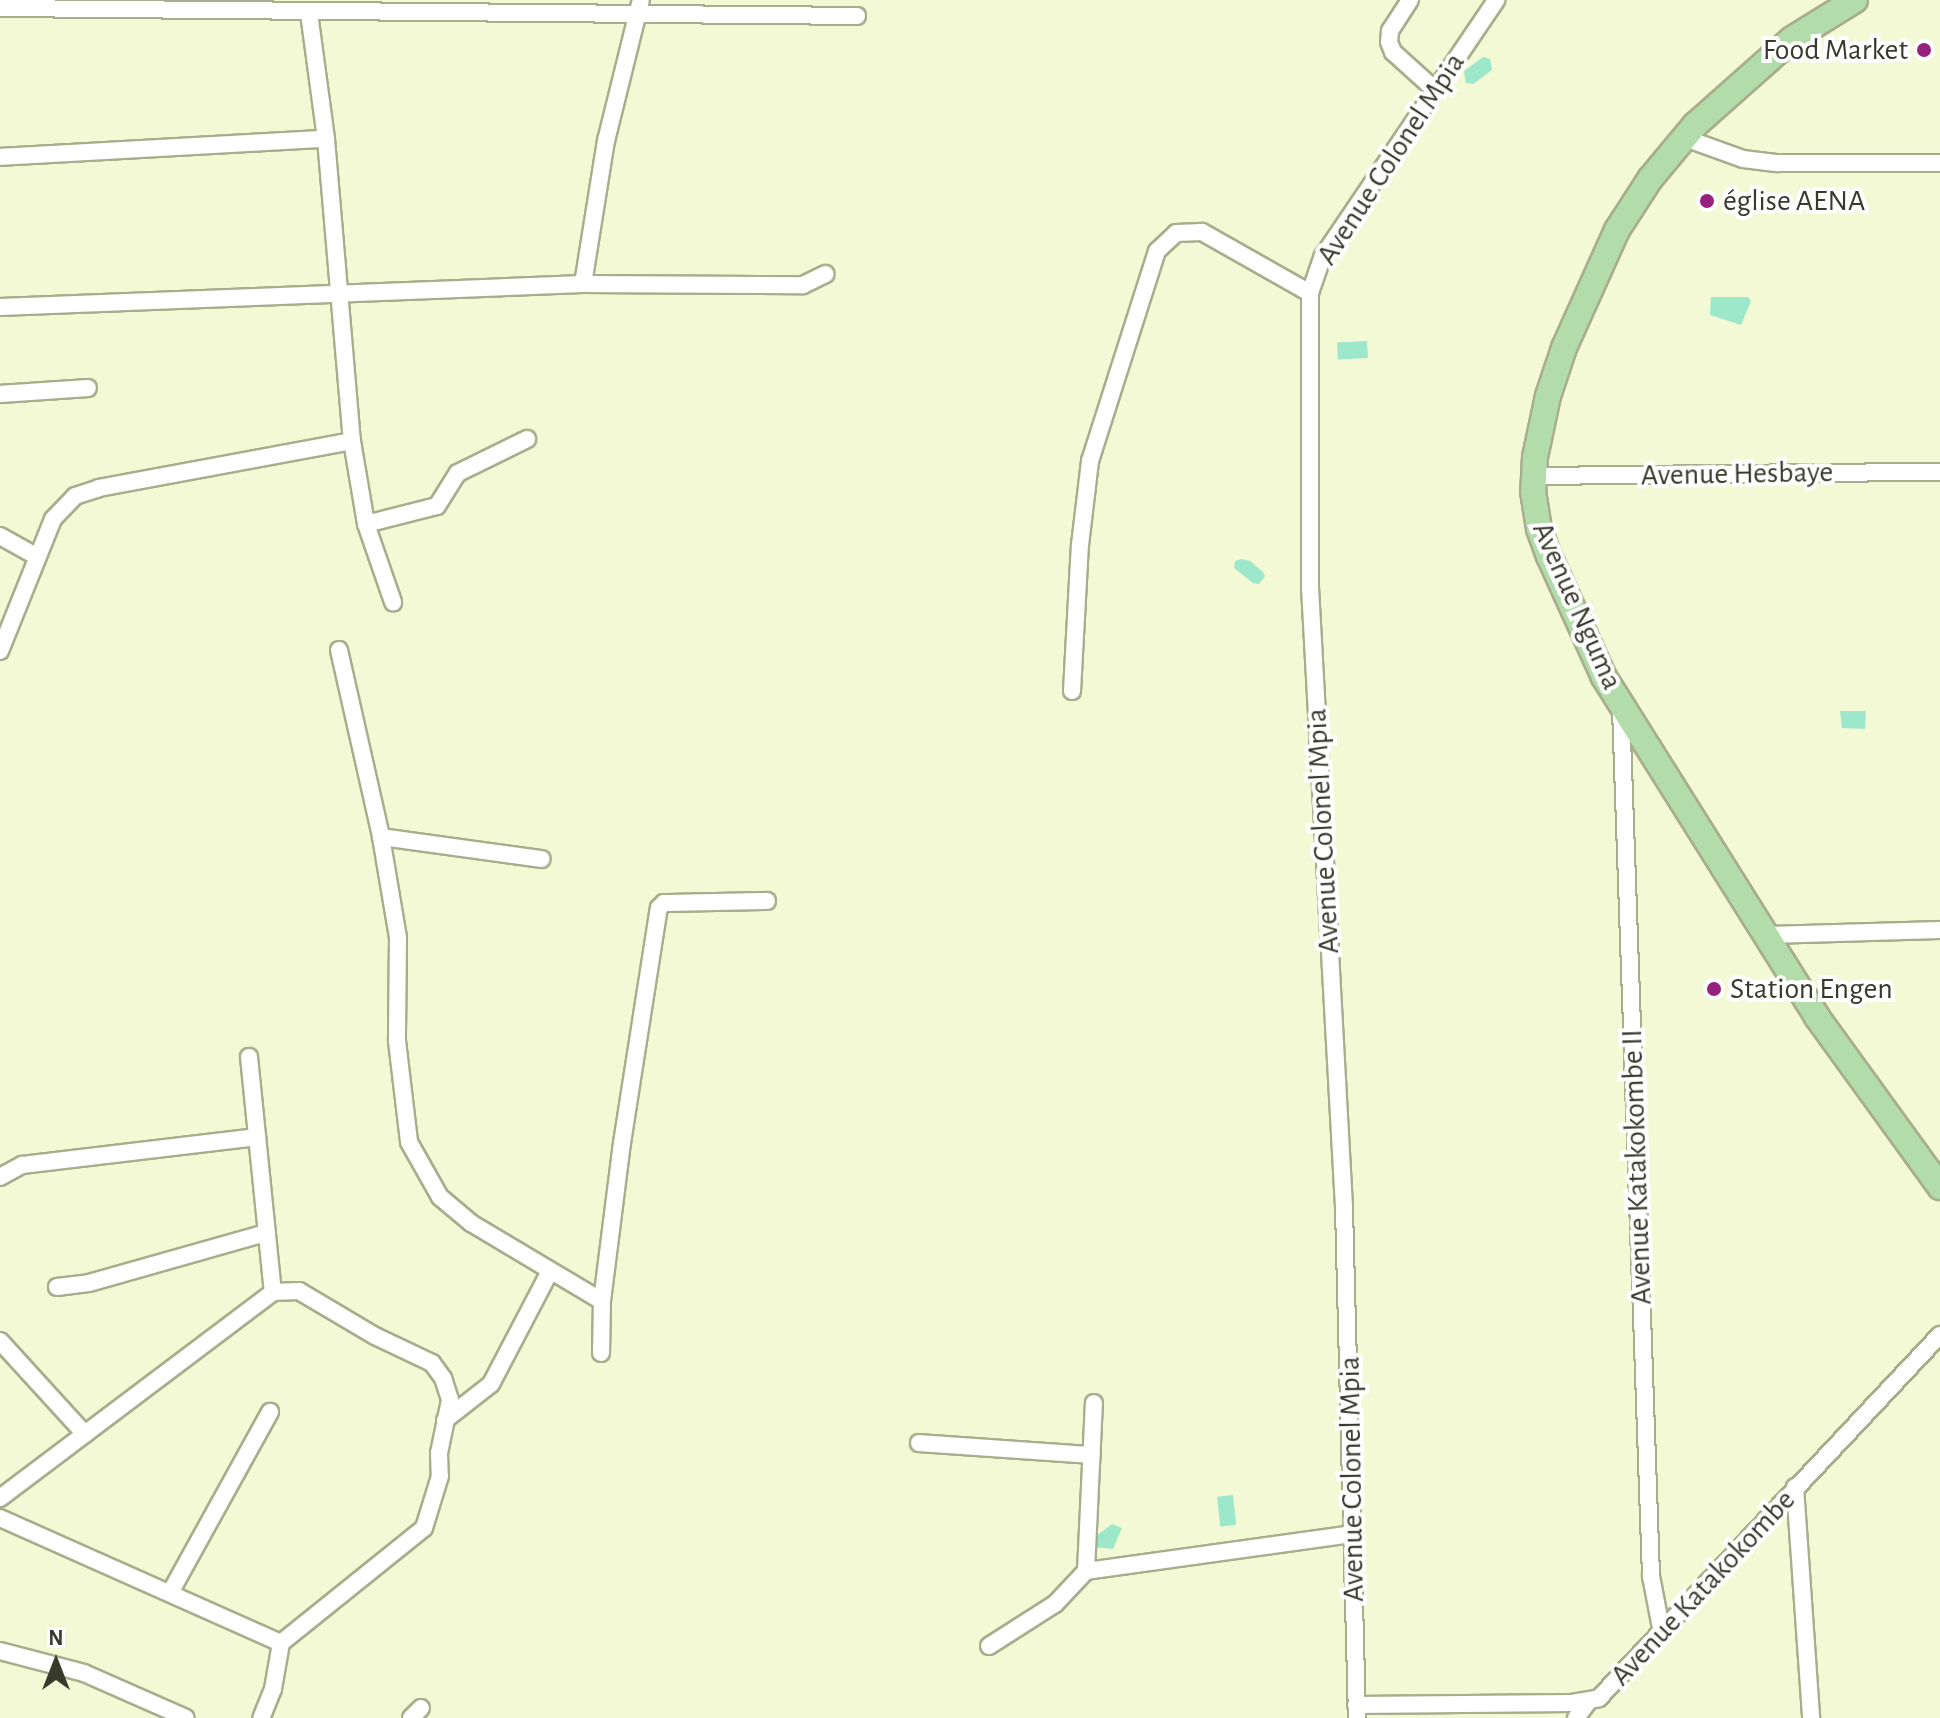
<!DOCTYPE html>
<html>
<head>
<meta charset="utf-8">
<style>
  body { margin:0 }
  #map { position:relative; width:1940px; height:1718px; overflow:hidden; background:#f3f8d5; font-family:"Alegreya Sans",sans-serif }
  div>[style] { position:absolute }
  .water>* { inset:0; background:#9de7ca; transform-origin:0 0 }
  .roads { filter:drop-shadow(2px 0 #a8ad8c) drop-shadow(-2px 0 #a8ad8c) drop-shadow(0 2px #a8ad8c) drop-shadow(0 -2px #a8ad8c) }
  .street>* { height:16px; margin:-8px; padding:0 8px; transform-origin:8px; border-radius:8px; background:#fff }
  .primary>* { height:24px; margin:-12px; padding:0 12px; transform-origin:12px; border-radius:12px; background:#b2dcaa }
  .dots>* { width:22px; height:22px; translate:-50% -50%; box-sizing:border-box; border:4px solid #fff; border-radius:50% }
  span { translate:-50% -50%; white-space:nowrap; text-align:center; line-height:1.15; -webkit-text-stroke:8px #fff; paint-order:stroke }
  .poi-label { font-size:30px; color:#383a2c }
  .right { translate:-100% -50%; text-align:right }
  .left { translate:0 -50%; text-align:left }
  .street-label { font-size:30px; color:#383a2c }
  .north { position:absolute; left:16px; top:1622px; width:80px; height:80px; -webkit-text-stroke:6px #fff; paint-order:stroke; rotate:0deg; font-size:22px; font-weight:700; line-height:32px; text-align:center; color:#383a2c }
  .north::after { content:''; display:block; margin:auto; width:28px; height:36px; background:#383a2c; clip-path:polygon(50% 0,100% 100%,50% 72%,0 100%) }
</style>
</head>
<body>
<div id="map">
  <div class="water">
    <div style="clip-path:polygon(1483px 57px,1490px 59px,1492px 70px,1473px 84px,1466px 83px,1464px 71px)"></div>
    <div style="clip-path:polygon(1711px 297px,1748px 297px,1751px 301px,1741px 325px,1710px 315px)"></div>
    <div style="left:1367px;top:341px;width:17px;height:30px;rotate:87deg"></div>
    <div style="clip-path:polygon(1241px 559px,1250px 561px,1263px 572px,1265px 576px,1259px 584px,1253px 583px,1234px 568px,1235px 561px)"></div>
    <div style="clip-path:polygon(1840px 711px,1866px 711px,1865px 729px,1842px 728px)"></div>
    <div style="left:1233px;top:1495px;width:30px;height:16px;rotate:84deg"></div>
    <div style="clip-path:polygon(1112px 1524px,1122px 1528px,1113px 1549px,1094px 1547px,1096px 1536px)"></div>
  </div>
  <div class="roads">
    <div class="street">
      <div style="left:1410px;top:0;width:37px;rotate:123deg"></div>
      <div style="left:1390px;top:31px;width:11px;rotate:95deg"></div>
      <div style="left:1389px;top:42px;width:11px;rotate:68deg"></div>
      <div style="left:1393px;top:52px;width:57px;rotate:42.1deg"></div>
      <div style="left:0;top:8px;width:857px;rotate:0.53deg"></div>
      <div style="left:309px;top:13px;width:127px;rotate:82.3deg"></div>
      <div style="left:326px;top:139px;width:303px;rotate:85.1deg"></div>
      <div style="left:352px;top:441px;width:84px;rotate:80.4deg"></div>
      <div style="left:366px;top:524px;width:83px;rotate:70.9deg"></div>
      <div style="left:1682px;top:137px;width:65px;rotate:19.8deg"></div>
      <div style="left:1743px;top:159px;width:35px;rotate:7deg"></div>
      <div style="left:1778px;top:163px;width:162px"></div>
      <div style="left:0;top:157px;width:326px;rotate:-3.2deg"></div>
      <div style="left:583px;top:284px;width:145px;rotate:-80.9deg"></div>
      <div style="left:606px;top:141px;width:145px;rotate:-76.1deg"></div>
      <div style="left:0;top:307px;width:583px;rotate:-2.26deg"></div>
      <div style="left:583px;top:284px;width:220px;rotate:0.3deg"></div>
      <div style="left:803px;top:285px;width:25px;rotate:-26deg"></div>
      <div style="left:0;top:394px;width:88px;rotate:-3.9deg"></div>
      <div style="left:1533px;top:476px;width:407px;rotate:-0.6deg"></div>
      <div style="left:366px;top:524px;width:73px;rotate:-14.2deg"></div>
      <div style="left:437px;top:506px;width:39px;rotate:-58deg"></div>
      <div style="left:458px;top:473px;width:77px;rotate:-26.2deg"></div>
      <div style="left:0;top:536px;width:41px;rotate:29.1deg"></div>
      <div style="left:339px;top:650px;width:192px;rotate:77.3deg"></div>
      <div style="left:381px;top:837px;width:102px;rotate:80.4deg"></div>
      <div style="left:398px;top:938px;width:103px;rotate:90.6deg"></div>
      <div style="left:397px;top:1041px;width:102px;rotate:83.2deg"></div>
      <div style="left:409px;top:1142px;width:63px;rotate:60.6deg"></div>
      <div style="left:440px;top:1197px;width:40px;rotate:40deg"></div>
      <div style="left:471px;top:1223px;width:152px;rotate:30.8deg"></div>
      <div style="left:0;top:651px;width:142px;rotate:-68.1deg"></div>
      <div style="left:53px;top:519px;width:32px;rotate:-46deg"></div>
      <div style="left:75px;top:496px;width:25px;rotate:-18deg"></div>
      <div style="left:99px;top:488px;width:257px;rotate:-10.5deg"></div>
      <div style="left:1072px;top:691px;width:146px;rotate:-86.9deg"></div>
      <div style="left:1080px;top:545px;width:85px;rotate:-83.2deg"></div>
      <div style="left:1090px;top:461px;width:220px;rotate:-72.3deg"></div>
      <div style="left:1157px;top:251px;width:26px;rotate:-43deg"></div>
      <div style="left:1176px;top:233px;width:26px;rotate:-2deg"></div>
      <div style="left:1202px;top:232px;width:124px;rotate:29.5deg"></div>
      <div style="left:1621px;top:708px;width:869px;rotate:88.02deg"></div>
      <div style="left:1651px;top:1576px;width:53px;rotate:79.1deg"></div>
      <div style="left:381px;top:837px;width:162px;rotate:7.8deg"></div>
      <div style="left:1768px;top:935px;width:172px;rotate:-1.7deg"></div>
      <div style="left:249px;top:1057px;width:236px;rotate:84.2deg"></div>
      <div style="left:0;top:1177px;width:25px;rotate:-29deg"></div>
      <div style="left:22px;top:1165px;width:237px;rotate:-6.8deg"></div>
      <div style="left:57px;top:1287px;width:32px;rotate:-7deg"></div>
      <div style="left:89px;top:1283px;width:184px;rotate:-15.8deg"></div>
      <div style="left:0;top:1341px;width:126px;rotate:47.6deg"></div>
      <div style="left:601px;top:1353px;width:52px;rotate:-88.9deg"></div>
      <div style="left:602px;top:1301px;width:159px;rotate:-82.8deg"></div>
      <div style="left:622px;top:1143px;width:238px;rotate:-81.1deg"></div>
      <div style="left:659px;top:908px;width:7px;rotate:-45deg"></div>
      <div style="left:664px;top:903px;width:103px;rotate:-1.1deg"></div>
      <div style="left:445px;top:1420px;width:58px;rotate:-38deg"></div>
      <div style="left:491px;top:1384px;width:127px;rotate:-62.4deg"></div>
      <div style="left:919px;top:1443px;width:173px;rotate:4deg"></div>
      <div style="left:1795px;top:1487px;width:232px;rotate:86deg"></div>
      <div style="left:0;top:1498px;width:342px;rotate:-37deg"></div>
      <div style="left:273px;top:1292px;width:26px;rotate:-2deg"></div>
      <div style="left:299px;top:1291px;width:88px;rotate:30.6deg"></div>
      <div style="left:375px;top:1336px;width:63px;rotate:25.3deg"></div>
      <div style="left:432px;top:1363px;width:19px;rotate:54deg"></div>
      <div style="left:443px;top:1378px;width:23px;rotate:72deg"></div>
      <div style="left:450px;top:1400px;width:54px;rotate:101.7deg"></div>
      <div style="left:439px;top:1453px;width:23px;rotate:88deg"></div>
      <div style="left:440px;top:1476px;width:54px;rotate:107.1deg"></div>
      <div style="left:424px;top:1528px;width:184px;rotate:141.2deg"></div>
      <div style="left:281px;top:1643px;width:47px;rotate:99.9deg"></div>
      <div style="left:273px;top:1689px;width:31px;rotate:112deg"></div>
      <div style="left:0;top:1518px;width:308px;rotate:24deg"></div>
      <div style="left:1086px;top:1571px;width:271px;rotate:-7.9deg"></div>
      <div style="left:170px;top:1593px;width:207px;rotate:-61.1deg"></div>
      <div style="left:989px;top:1646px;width:78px;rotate:-32.5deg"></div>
      <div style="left:1055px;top:1604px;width:45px;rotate:-46.8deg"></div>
      <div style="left:1086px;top:1571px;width:168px;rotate:-87.3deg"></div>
      <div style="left:0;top:1651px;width:87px;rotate:14.7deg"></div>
      <div style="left:84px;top:1673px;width:111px;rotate:23.8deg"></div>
      <div style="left:1356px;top:1705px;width:216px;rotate:-0.5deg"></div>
      <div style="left:1572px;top:1703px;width:27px;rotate:-10deg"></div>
      <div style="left:1599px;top:1698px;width:498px;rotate:-46.8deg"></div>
      <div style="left:411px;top:1718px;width:14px;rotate:-45deg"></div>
      <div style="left:1357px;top:1718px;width:511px;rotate:-91.46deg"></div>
      <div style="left:1344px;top:1207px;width:620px;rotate:-93.14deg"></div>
      <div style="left:1310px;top:588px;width:295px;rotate:-90deg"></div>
      <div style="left:1310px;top:293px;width:39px;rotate:-71deg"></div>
      <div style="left:1323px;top:256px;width:309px;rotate:-55.9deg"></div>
      <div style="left:1576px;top:1718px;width:20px;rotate:-53deg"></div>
    </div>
    <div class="primary">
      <div style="left:1855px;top:0;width:74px;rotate:148.2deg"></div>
      <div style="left:1792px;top:39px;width:130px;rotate:138.4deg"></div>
      <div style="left:1695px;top:125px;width:70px;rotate:129.8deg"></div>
      <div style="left:1650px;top:179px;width:61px;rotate:122.9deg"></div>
      <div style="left:1617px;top:230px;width:129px;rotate:114.2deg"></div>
      <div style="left:1564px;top:348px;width:51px;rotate:108.4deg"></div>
      <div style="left:1548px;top:396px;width:62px;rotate:102deg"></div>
      <div style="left:1535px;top:457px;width:34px;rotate:93deg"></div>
      <div style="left:1533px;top:491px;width:38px;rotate:81deg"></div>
      <div style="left:1539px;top:529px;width:29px;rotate:70deg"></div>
      <div style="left:1549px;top:556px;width:133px;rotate:65.6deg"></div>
      <div style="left:1604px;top:677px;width:401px;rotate:57.9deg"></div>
      <div style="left:1817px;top:1017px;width:210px;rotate:54.1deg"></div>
    </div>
  </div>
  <div class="dots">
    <div style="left:1924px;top:50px;background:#96217e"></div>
    <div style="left:1707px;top:201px;background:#96217e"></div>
    <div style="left:1714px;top:989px;background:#96217e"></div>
  </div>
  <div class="poi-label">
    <span class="right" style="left:1908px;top:50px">Food Market</span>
    <span class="left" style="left:1723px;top:201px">église AENA</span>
    <span class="left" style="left:1730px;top:989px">Station Engen</span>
  </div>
  <div class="street-label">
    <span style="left:1391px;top:159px;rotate:-57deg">Avenue Colonel Mpia</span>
    <span style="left:1737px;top:474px;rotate:-1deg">Avenue Hesbaye</span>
    <span style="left:1577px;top:606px;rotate:66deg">Avenue Nguma</span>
    <span style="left:1323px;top:831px;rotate:-93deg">Avenue Colonel Mpia</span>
    <span style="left:1637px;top:1167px;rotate:-92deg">Avenue Katakokombe II</span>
    <span style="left:1352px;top:1479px;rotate:-91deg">Avenue Colonel Mpia</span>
    <span style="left:1703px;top:1588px;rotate:-47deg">Avenue Katakokombe</span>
  </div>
  <div class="north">N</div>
</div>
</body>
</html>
